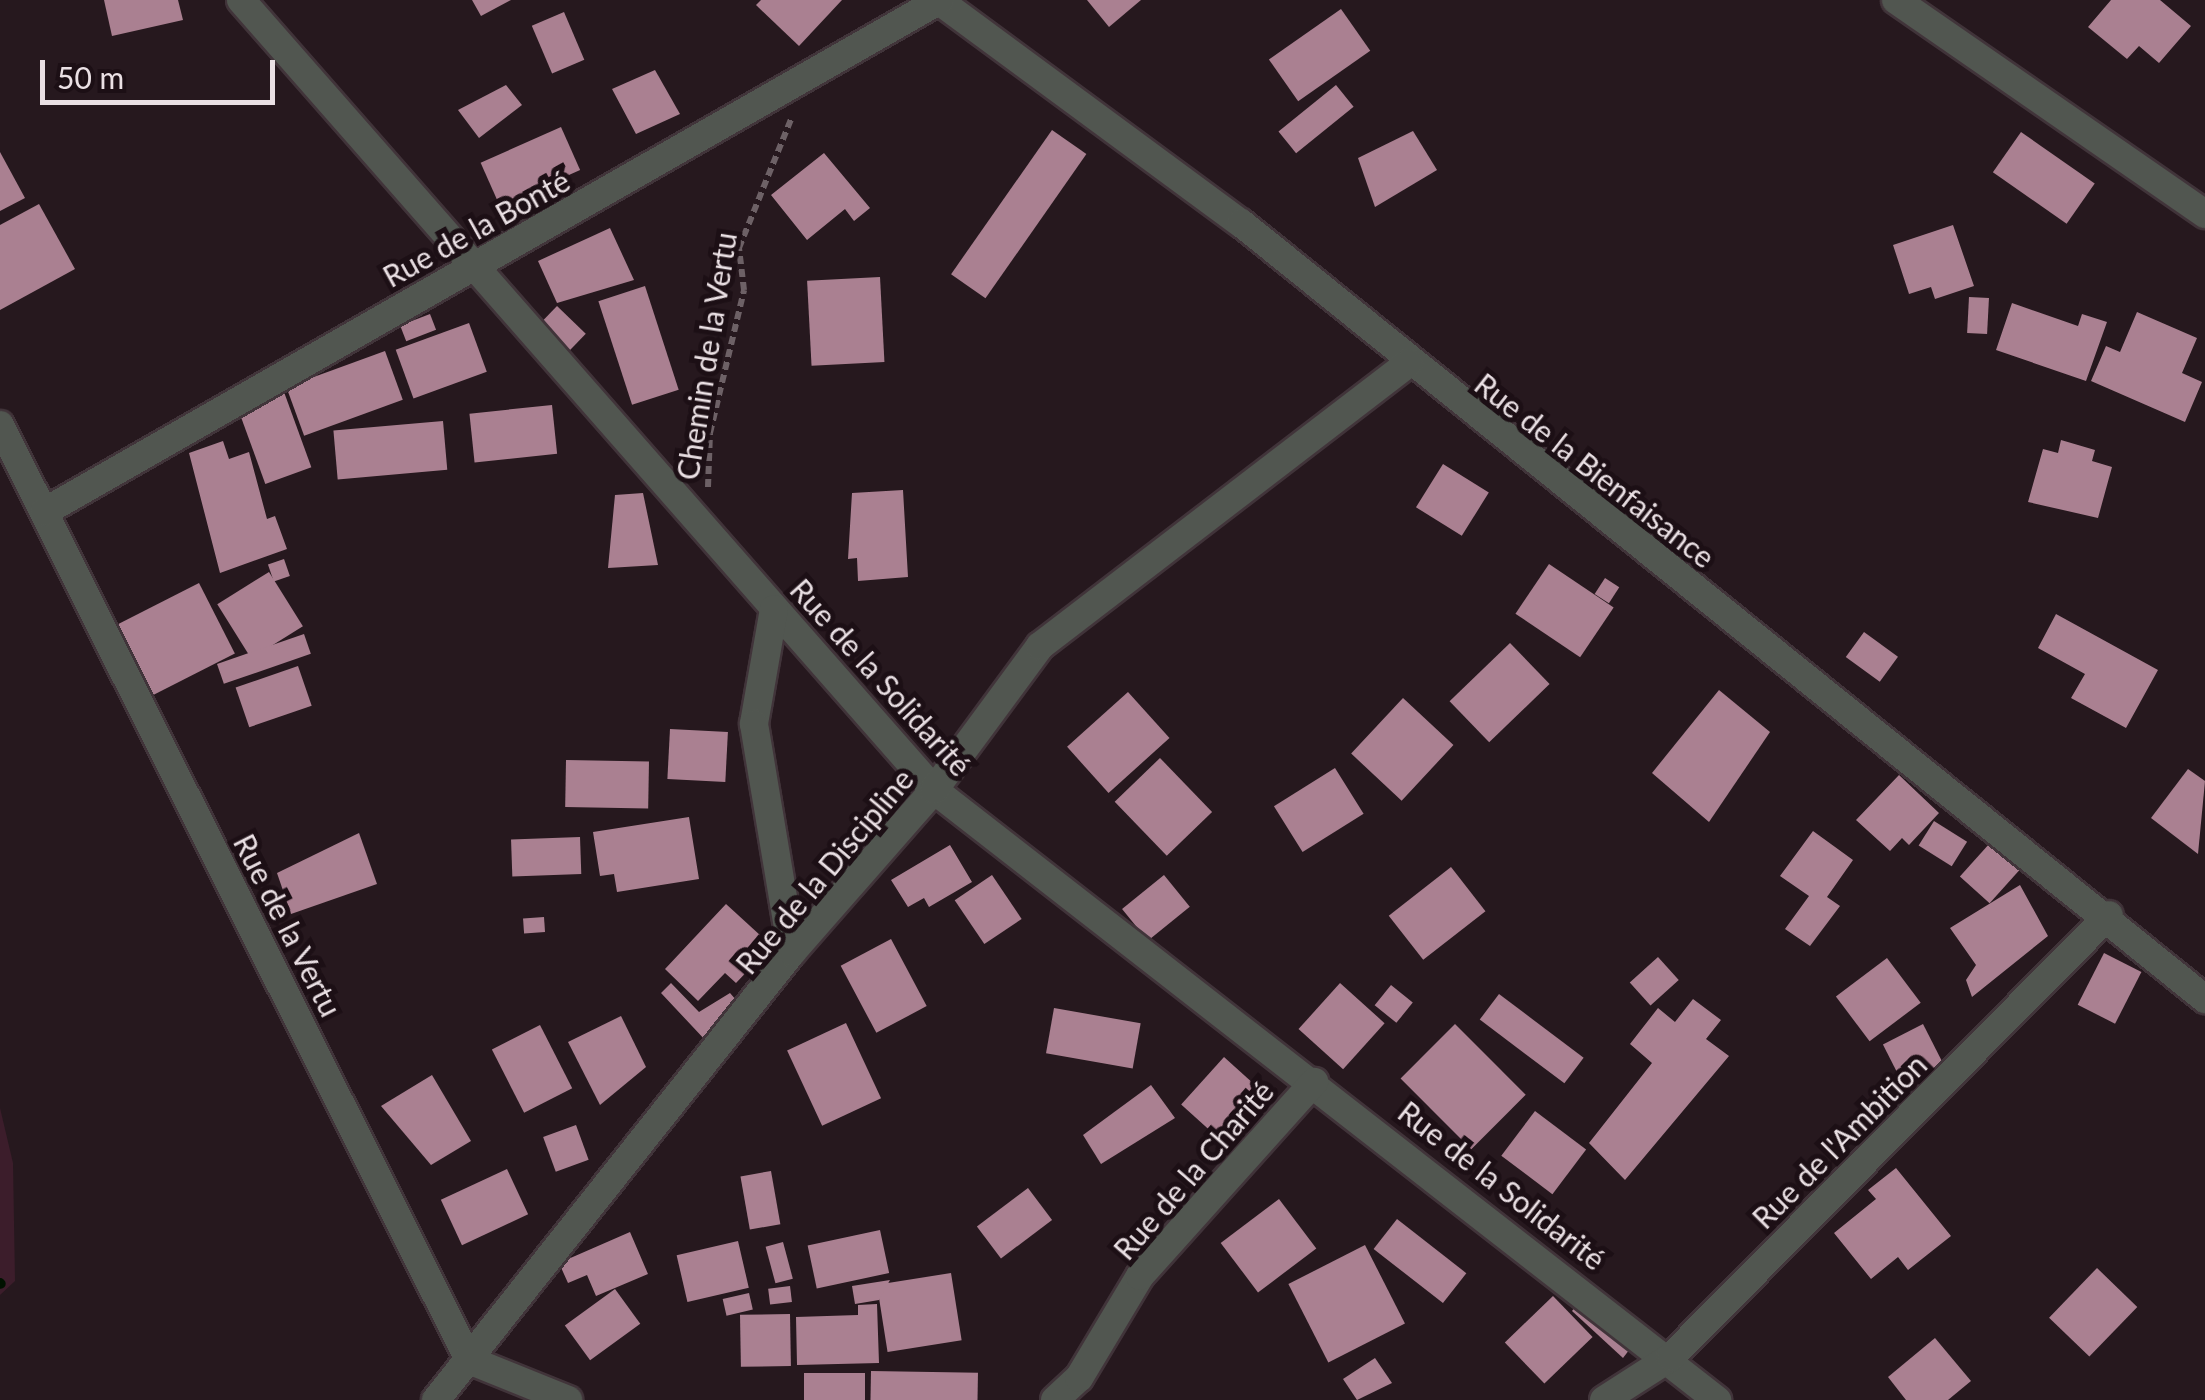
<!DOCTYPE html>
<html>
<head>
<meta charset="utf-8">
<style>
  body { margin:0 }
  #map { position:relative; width:2205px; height:1400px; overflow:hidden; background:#26181e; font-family:Lato,sans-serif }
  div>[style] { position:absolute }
  .green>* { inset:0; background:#3c1d2b }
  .stream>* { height:10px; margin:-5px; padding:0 5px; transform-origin:5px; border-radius:5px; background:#001200 }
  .building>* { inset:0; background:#aa8091; transform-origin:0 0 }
  .path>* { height:6px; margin-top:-3px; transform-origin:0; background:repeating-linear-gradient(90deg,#6d6166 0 8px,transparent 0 13px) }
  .roads { filter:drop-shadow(2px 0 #41343a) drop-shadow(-2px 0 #41343a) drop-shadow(0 2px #41343a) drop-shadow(0 -2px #41343a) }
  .minor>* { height:28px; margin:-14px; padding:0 14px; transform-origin:14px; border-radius:14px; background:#515650 }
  span { translate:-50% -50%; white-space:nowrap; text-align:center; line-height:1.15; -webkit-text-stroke:10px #1c0f15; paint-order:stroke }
  .street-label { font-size:30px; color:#eae0e4 }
  .scale { position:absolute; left:40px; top:60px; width:235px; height:45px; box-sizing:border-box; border:5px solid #eae0e4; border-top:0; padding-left:12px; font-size:30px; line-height:35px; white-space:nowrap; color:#eae0e4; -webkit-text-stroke:8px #1c0f15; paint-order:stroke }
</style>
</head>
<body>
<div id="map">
  <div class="green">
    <div style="clip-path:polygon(0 1108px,13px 1163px,15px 1281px,0 1295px)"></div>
  </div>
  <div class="stream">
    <div style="left:0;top:1283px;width:1px;rotate:45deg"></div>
  </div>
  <div class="building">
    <div style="clip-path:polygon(104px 0,178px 0,183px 20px,112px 36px)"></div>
    <div style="clip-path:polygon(472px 0,511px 0,481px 16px)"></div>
    <div style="clip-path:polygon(761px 0,842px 0,799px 46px,756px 5px)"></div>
    <div style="clip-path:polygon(1087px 0,1141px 0,1109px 27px)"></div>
    <div style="clip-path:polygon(2111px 0,2160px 0,2191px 26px,2159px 63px,2139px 46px,2127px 59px,2088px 27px)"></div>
    <div style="left:1341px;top:9px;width:51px;height:88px;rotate:55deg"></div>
    <div style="left:564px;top:12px;width:52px;height:35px;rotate:67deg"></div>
    <div style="clip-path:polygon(655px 70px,680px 114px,636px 134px,612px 89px)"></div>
    <div style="clip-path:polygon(506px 85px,522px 105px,479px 138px,458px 110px)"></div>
    <div style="left:1336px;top:85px;width:28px;height:74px;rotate:51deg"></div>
    <div style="left:561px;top:127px;width:47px;height:88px;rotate:66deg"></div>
    <div style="left:1052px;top:130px;width:42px;height:176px;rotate:35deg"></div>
    <div style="clip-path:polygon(1413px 131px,1437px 170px,1375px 207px,1358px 158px)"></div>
    <div style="left:2021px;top:132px;width:90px;height:49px;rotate:35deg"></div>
    <div style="clip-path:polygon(0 152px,25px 198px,0 211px)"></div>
    <div style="clip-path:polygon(824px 153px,870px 208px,854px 221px,845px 209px,807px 240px,771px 195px)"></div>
    <div style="clip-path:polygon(39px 204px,75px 269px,0 310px,0 225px)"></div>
    <div style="clip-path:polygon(1953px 225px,1974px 286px,1935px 299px,1931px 287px,1909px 294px,1893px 245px)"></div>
    <div style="clip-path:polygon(610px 228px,634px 280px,557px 303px,538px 261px)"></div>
    <div style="left:880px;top:277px;width:85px;height:73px;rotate:87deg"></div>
    <div style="left:645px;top:286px;width:109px;height:49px;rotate:72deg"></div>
    <div style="left:1969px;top:297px;width:20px;height:36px;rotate:3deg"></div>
    <div style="clip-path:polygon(2012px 303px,2078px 326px,2082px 314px,2107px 322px,2086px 381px,1996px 350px)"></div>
    <div style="left:557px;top:306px;width:40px;height:25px;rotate:44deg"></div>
    <div style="clip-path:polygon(2137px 312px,2197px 338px,2182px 373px,2202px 382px,2185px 422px,2091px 381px,2106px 346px,2120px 352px)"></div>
    <div style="left:430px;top:314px;width:17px;height:32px;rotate:69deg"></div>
    <div style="left:469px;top:323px;width:52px;height:78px;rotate:70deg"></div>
    <div style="left:385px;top:351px;width:52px;height:105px;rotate:70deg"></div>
    <div style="left:284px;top:392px;width:80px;height:49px;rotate:70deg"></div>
    <div style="left:552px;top:405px;width:49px;height:83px;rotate:84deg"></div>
    <div style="left:443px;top:421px;width:49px;height:110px;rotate:85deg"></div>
    <div style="clip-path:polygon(2061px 440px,2095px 450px,2092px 461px,2112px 467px,2098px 518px,2028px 502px,2043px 449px,2058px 453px)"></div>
    <div style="clip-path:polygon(223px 441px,229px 459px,249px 452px,267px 519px,275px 516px,287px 549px,220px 573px,189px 453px)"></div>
    <div style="left:1443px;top:464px;width:54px;height:51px;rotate:32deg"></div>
    <div style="clip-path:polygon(903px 490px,908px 577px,858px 581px,857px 558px,848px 559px,852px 493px)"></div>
    <div style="clip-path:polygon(643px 493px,658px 565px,608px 568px,615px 495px)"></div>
    <div style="left:284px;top:559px;width:18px;height:17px;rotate:71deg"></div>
    <div style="left:1549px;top:564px;width:78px;height:60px;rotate:34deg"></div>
    <div style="left:269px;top:572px;width:64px;height:61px;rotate:58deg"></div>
    <div style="left:1605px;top:578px;width:17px;height:19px;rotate:33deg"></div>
    <div style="left:199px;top:583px;width:79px;height:96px;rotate:63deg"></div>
    <div style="clip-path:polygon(2056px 614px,2158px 670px,2126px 728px,2071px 698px,2085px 674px,2038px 648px)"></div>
    <div style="left:1864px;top:632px;width:42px;height:31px;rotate:36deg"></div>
    <div style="left:304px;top:634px;width:21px;height:92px;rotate:71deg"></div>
    <div style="left:1510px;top:643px;width:57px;height:84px;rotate:46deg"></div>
    <div style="left:298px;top:666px;width:42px;height:66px;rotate:71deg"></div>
    <div style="clip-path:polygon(1719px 690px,1770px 732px,1709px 822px,1652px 773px)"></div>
    <div style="left:1128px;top:692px;width:62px;height:82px;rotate:48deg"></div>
    <div style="left:1403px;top:698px;width:69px;height:76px;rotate:43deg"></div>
    <div style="left:670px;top:729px;width:58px;height:50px;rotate:3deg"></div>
    <div style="left:1160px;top:758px;width:75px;height:63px;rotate:46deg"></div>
    <div style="left:566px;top:760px;width:83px;height:47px;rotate:1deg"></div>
    <div style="left:1335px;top:768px;width:54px;height:72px;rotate:58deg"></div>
    <div style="clip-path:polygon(2188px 769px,2205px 781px,2198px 854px,2151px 818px)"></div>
    <div style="clip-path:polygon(1899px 775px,1939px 813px,1909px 845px,1902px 838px,1890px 851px,1856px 820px)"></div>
    <div style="clip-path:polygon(689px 817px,699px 879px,617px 892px,614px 874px,600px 876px,593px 832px)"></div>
    <div style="left:1934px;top:821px;width:39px;height:29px;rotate:32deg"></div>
    <div style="clip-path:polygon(1813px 831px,1853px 860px,1827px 897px,1840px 906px,1810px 946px,1785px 929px,1809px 896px,1780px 876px)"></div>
    <div style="clip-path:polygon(359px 833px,377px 884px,291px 914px,277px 873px)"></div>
    <div style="left:580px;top:837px;width:37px;height:69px;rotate:88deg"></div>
    <div style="left:1990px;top:843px;width:40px;height:45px;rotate:42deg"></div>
    <div style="clip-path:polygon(950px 845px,972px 882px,929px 907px,924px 898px,908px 907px,891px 880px)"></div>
    <div style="left:1451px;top:867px;width:56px;height:79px;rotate:52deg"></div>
    <div style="left:992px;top:875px;width:53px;height:45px;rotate:56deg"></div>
    <div style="left:1164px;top:875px;width:41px;height:54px;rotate:51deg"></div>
    <div style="clip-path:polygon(2020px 885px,2048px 936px,1972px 997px,1966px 980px,1976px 965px,1950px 928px)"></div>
    <div style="clip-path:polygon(726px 904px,761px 936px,746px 952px,757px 961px,736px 983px,725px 973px,698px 1001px,665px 969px)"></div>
    <div style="left:544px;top:917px;width:15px;height:21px;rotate:86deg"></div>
    <div style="left:891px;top:939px;width:76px;height:57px;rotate:62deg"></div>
    <div style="left:2104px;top:953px;width:42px;height:58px;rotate:27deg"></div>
    <div style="left:1658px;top:957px;width:31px;height:38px;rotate:48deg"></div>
    <div style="left:1887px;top:958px;width:56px;height:64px;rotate:53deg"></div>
    <div style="clip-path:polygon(671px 983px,699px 1012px,730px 993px,743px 1008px,707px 1042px,661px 993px)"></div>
    <div style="left:1340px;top:983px;width:60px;height:62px;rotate:42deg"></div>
    <div style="left:1391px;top:985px;width:28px;height:26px;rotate:39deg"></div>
    <div style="left:1499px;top:994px;width:106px;height:32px;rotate:37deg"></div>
    <div style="clip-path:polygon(1693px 999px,1721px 1020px,1706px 1039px,1729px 1056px,1625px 1180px,1589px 1143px,1652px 1063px,1630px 1044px,1658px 1008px,1675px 1022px)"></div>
    <div style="left:1054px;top:1008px;width:88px;height:46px;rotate:10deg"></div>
    <div style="clip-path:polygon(621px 1016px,646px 1067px,600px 1105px,568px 1042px)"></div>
    <div style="left:846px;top:1023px;width:83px;height:65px;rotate:65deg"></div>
    <div style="left:1455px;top:1024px;width:100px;height:77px;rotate:45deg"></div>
    <div style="left:1923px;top:1024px;width:44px;height:45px;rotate:63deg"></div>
    <div style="left:540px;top:1025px;width:71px;height:54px;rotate:63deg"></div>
    <div style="left:1224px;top:1057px;width:60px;height:64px;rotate:42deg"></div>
    <div style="clip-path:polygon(432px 1075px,471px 1141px,431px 1165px,381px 1106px)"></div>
    <div style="clip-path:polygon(1151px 1085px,1175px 1118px,1101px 1164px,1083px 1135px)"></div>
    <div style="left:1535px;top:1111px;width:64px;height:56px;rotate:37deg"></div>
    <div style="left:576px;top:1125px;width:37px;height:35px;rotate:70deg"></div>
    <div style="clip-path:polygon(1896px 1168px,1951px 1236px,1908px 1270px,1898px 1257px,1871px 1279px,1834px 1233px,1876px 1199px,1868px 1190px)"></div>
    <div style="left:507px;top:1169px;width:50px;height:73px;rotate:65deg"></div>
    <div style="left:771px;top:1171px;width:54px;height:31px;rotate:80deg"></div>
    <div style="left:1028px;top:1188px;width:40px;height:64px;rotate:53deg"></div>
    <div style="left:1279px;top:1199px;width:62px;height:73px;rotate:53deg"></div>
    <div style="left:1397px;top:1219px;width:88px;height:38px;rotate:38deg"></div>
    <div style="left:880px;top:1230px;width:44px;height:74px;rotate:78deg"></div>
    <div style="clip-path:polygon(630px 1232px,648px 1274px,596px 1296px,587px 1275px,568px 1283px,559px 1263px)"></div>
    <div style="left:738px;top:1241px;width:48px;height:63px;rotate:77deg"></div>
    <div style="left:783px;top:1242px;width:38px;height:18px;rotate:75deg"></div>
    <div style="left:1365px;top:1245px;width:88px;height:86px;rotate:63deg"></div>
    <div style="left:2097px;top:1268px;width:56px;height:69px;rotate:44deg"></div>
    <div style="left:951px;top:1273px;width:68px;height:75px;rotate:81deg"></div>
    <div style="clip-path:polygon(890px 1280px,879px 1300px,855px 1304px,852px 1286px)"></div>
    <div style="left:790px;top:1286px;width:16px;height:22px;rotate:83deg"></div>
    <div style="left:615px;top:1289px;width:43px;height:62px;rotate:54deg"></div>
    <div style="left:749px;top:1293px;width:17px;height:27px;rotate:77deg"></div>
    <div style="clip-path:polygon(1584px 1295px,1639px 1337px,1623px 1358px,1572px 1311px)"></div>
    <div style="left:1553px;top:1296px;width:57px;height:67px;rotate:46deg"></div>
    <div style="clip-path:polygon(877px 1304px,879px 1363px,797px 1365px,796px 1317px,858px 1315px,858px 1305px)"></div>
    <div style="left:790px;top:1314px;width:52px;height:50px;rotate:89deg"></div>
    <div style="clip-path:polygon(1935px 1338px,1971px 1381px,1948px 1400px,1906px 1400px,1888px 1377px)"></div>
    <div style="clip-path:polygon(1375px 1358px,1392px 1383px,1357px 1400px,1343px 1379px)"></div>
    <div style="left:871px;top:1371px;width:107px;height:29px;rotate:1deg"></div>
    <div style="left:865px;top:1373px;width:27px;height:61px;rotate:90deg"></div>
  </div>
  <div class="path">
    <div style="left:708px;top:487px;width:54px;rotate:-87.9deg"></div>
    <div style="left:710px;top:433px;width:147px;rotate:-76.6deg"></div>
    <div style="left:744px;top:290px;width:42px;rotate:-96.8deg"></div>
    <div style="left:739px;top:248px;width:139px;rotate:-68deg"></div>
  </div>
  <div class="roads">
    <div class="minor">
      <div style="left:241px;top:0;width:1051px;rotate:48.74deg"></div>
      <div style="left:934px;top:790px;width:993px;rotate:37.92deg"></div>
      <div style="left:938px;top:0;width:376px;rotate:36.4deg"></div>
      <div style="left:1241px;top:223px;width:1238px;rotate:38.83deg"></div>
      <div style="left:1896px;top:0;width:376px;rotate:34.7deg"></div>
      <div style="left:0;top:425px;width:1046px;rotate:63.36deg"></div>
      <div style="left:469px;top:1360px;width:107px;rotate:22deg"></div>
      <div style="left:44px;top:512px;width:1032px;rotate:-29.74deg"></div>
      <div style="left:774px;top:609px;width:117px;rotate:99.9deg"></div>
      <div style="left:754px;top:724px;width:231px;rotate:80.5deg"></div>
      <div style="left:436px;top:1400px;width:572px;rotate:-51.53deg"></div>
      <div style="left:792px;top:952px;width:215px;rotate:-48.8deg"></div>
      <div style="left:934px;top:790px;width:179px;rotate:-53.6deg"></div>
      <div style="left:1040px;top:646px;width:464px;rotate:-37.5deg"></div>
      <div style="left:1055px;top:1400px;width:33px;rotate:-43deg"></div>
      <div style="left:1079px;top:1378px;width:119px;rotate:-59.1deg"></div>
      <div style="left:1140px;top:1276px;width:261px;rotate:-48.1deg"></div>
      <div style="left:1604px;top:1400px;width:80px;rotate:-32.7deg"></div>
      <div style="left:1671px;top:1357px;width:622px;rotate:-45.26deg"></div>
    </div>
  </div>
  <div class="street-label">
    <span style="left:476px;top:228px;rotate:-29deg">Rue de la Bonté</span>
    <span style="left:706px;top:356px;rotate:-81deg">Chemin de la Vertu</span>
    <span style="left:1595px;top:470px;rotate:38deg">Rue de la Bienfaisance</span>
    <span style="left:881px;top:677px;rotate:48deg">Rue de la Solidarité</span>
    <span style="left:824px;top:871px;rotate:-50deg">Rue de la Discipline</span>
    <span style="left:288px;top:925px;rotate:63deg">Rue de la Vertu</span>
    <span style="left:1839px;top:1141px;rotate:-45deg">Rue de l'Ambition</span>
    <span style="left:1193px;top:1170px;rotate:-49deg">Rue de la Charité</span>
    <span style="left:1502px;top:1185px;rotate:38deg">Rue de la Solidarité</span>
  </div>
  <div class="scale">50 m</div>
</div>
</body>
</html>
